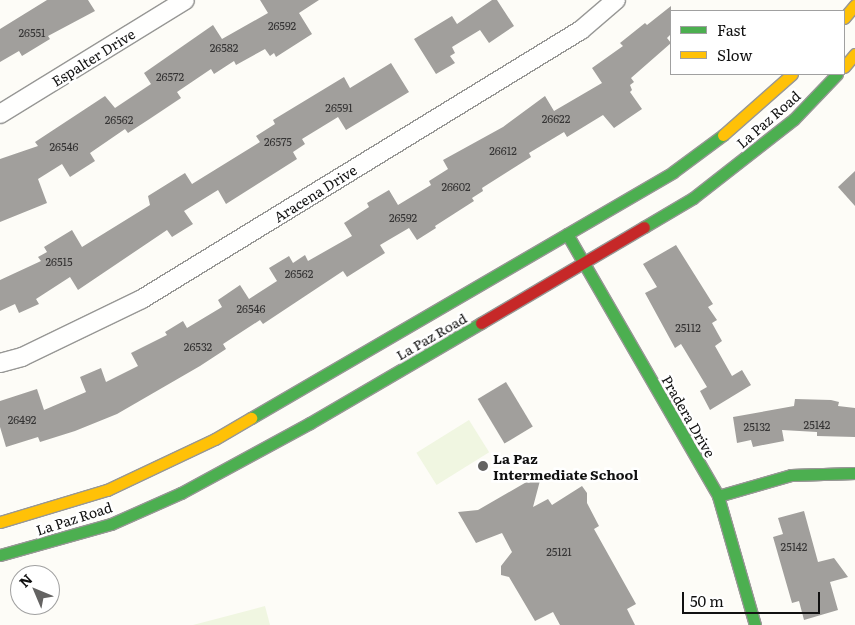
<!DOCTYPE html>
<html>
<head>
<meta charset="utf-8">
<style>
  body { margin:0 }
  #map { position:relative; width:855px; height:625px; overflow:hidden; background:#fdfcf7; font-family:Literata,serif }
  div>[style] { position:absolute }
  .pitch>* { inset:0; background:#f0f6e1; transform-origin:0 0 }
  .building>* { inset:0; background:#a19f9c; transform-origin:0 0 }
  .roads { filter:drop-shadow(1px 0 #979795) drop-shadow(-1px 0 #979795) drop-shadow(0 1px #979795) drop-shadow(0 -1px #979795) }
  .street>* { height:18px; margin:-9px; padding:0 9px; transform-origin:9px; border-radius:9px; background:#fffffe }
  .fast>* { height:11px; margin:-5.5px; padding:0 5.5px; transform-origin:5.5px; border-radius:5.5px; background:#4caf50 }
  .slow>* { height:11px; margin:-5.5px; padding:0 5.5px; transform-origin:5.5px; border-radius:5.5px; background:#ffc107 }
  .jam>* { height:11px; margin:-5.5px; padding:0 5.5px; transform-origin:5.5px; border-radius:5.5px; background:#c62828 }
  .dots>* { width:14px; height:14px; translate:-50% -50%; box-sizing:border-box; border:2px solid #fff; border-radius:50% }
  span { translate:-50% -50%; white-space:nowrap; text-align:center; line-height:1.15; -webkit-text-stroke:5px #fff; paint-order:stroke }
  .number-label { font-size:11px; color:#353434 }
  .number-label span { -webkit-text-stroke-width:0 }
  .street-label { font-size:14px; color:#111 }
  .poi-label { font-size:14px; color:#111; font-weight:700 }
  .left { translate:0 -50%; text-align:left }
  .legend { position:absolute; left:670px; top:10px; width:175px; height:65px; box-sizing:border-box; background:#fff; border:1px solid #a0a0a0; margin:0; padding:6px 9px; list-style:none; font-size:15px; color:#111 }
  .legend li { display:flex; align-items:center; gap:10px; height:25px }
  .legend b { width:25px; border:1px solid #a0a0a0 }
  .north { position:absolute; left:10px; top:565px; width:50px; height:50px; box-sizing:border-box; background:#fff; border:1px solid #a0a0a0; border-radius:50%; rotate:315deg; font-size:14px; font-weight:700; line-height:20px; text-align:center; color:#111 }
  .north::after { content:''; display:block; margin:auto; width:18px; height:22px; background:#646362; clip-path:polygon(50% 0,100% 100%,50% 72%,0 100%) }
  .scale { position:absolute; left:682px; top:592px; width:138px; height:22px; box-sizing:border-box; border:2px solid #111; border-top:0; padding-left:6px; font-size:15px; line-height:18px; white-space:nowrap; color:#111; -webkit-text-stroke:4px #fff; paint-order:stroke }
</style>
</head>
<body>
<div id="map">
  <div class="pitch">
    <div style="left:469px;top:420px;width:38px;height:62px;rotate:58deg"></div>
    <div style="clip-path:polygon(265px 606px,270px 625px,193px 625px)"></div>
  </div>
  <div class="building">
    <div style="clip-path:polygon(47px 0,88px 0,95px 11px,48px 36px,50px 39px,22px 56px,19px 51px,0 62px,0 29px)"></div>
    <div style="clip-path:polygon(260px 0,319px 0,299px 13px,312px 34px,276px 57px,274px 53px,270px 56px,265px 49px,236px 65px,234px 61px,214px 74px,211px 69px,177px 92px,181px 98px,148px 120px,128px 133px,125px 129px,90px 153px,95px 161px,70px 177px,62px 164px,38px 179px,47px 203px,0 222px,0 159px,38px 146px,35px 142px,105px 96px,115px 108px,151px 84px,144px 73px,213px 25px,222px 39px,268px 13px)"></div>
    <div style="clip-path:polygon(492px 0,497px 0,514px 26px,489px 43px,480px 30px,452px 47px,455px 53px,450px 56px,455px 63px,436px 74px,414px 39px,452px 16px,457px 24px)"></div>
    <div style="clip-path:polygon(671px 6px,671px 34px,667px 38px,671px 43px,631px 78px,634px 82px,630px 85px,632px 90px,630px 92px,642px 109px,614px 128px,603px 115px,567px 137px,564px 132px,529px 153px,531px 157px,482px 188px,483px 191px,472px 198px,474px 201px,435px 226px,436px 228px,417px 240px,409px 228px,380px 245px,385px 253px,347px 277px,343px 271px,263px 324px,260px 320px,223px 344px,226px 349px,200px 366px,117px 414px,75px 431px,40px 442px,38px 437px,6px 447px,0 427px,0 401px,37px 389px,44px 410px,86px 392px,80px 377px,101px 368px,106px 382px,138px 366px,131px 353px,167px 335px,165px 332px,183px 321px,187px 328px,222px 307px,218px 300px,240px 285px,249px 299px,277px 281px,269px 268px,289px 256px,293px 263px,305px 255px,308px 261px,352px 236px,344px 223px,369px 207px,367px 203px,389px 190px,398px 205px,431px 185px,429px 181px,448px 169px,443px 160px,503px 127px,545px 96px,554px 111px,602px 83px,592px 68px,623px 46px,620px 43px,645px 23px,647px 25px)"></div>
    <div style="clip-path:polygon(391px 63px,409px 92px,346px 130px,338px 117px,302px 139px,305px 144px,293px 152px,297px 159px,226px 204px,218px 190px,184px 211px,193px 224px,172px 237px,167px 230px,78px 290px,70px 277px,36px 299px,39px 304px,19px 313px,15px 304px,0 311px,0 280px,41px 261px,38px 257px,47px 252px,44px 247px,72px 230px,82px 247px,150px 205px,148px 196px,185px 173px,192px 184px,260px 142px,256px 136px,275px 124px,273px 120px,344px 77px,350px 88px)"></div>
    <div style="clip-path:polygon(855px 171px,855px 206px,838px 187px)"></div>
    <div style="clip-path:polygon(676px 245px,713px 304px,708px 307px,717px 320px,712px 323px,722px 341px,715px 346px,732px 376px,742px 370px,751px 385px,710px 410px,700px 391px,707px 387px,681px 344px,675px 348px,645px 293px,657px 287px,643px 264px)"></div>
    <div style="left:506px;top:382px;width:52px;height:33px;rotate:59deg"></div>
    <div style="clip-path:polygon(795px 399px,831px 400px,839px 402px,838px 406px,855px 408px,855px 437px,817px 436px,817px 432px,782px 430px,784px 441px,753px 447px,751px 440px,737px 443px,733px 417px,794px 406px)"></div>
    <div style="clip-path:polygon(542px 473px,533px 507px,548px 499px,552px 505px,582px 486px,587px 493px,587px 503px,599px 526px,594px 529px,636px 604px,627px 609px,635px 625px,560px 625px,553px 612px,535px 621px,509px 577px,501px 575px,501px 566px,512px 552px,502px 533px,476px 543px,458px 512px,478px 510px)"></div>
    <div style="clip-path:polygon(804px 511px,818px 562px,834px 558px,848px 577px,830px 582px,838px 610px,804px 620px,799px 601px,792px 603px,773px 537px,783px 534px,778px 518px)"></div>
  </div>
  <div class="roads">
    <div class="street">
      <div style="left:0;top:114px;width:217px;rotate:-31.6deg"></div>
      <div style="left:0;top:363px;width:23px;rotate:-15deg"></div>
      <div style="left:22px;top:357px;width:133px;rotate:-25.8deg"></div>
      <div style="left:142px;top:299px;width:515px;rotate:-31.5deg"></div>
      <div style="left:581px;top:30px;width:46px;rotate:-40.6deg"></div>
    </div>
    <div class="fast">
      <div style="left:644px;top:227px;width:57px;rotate:-30.6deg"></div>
      <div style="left:693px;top:198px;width:128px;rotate:-38deg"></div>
      <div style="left:794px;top:119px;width:62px;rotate:-46.3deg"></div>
      <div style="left:567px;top:234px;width:302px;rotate:60deg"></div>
      <div style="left:718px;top:496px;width:134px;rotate:74deg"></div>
      <div style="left:251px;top:418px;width:488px;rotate:-30.2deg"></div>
      <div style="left:673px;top:172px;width:62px;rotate:-36.5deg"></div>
      <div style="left:718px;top:496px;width:76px;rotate:-16deg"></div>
      <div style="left:791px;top:475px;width:64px;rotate:-1.8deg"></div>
      <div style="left:0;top:555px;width:115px;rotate:-15.6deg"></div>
      <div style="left:111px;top:524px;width:77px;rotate:-23.9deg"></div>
      <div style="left:181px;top:493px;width:147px;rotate:-28.5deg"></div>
      <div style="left:310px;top:423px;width:198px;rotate:-30.3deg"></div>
    </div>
    <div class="slow">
      <div style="left:844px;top:18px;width:17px;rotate:-50deg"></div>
      <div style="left:844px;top:67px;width:17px;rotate:-50deg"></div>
      <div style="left:723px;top:135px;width:92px;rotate:-41.5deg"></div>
      <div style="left:0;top:522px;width:112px;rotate:-16.7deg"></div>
      <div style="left:107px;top:490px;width:119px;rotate:-25.3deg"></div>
      <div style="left:215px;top:439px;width:42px;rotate:-30.3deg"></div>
    </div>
    <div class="jam">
      <div style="left:481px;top:323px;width:189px;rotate:-30.5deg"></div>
    </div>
  </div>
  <div class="dots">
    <div style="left:483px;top:466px;background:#646362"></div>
  </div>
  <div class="number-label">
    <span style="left:282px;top:25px">26592</span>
    <span style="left:32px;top:32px">26551</span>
    <span style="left:224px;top:47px">26582</span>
    <span style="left:170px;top:76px">26572</span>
    <span style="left:339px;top:107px">26591</span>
    <span style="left:556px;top:118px">26622</span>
    <span style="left:119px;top:119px">26562</span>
    <span style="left:278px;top:141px">26575</span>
    <span style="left:64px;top:146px">26546</span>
    <span style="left:503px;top:150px">26612</span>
    <span style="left:456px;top:186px">26602</span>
    <span style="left:403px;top:217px">26592</span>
    <span style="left:59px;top:261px">26515</span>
    <span style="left:299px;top:273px">26562</span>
    <span style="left:251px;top:308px">26546</span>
    <span style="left:688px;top:327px">25112</span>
    <span style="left:198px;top:346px">26532</span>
    <span style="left:22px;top:419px">26492</span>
    <span style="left:817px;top:424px">25142</span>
    <span style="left:757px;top:426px">25132</span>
    <span style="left:794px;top:546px">25142</span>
    <span style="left:559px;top:551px">25121</span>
  </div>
  <div class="street-label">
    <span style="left:93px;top:57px;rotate:-32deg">Espalter Drive</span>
    <span style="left:768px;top:119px;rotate:-41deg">La Paz Road</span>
    <span style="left:315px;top:193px;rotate:-32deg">Aracena Drive</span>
    <span style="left:431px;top:336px;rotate:-30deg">La Paz Road</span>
    <span style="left:689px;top:416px;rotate:60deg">Pradera Drive</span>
    <span style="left:74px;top:518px;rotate:-18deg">La Paz Road</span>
  </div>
  <div class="poi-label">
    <span class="left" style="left:493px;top:466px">La Paz<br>Intermediate School</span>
  </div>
  <ul class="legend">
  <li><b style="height:6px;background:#4caf50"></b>Fast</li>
  <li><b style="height:6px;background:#ffc107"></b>Slow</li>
  </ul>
  <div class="north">N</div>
  <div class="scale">50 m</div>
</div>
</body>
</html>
